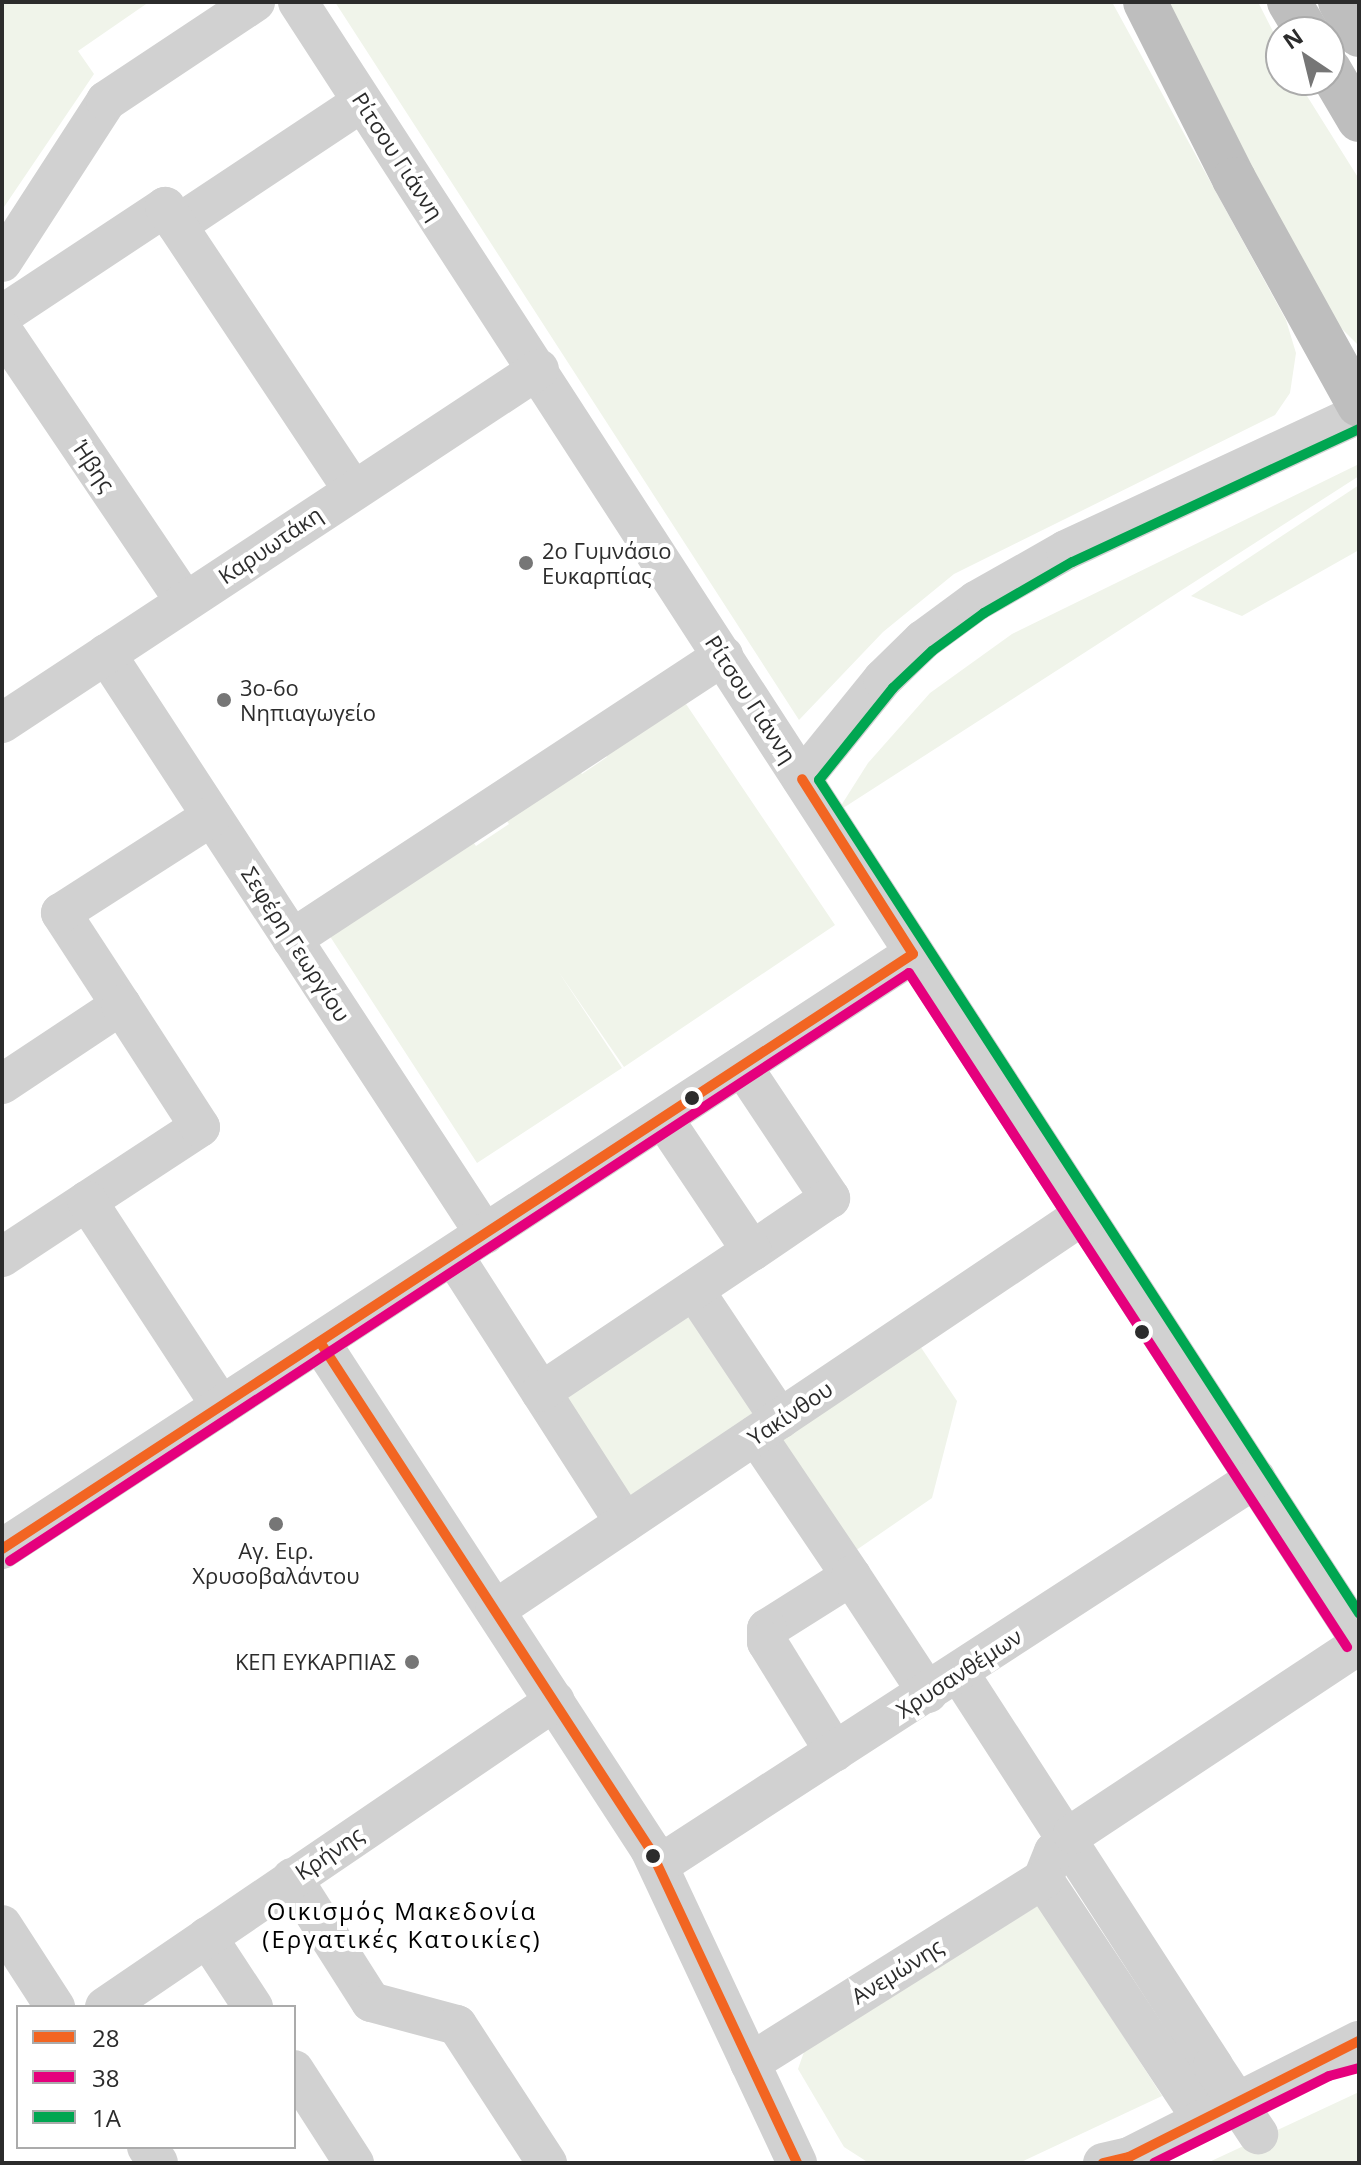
<!DOCTYPE html>
<html>
<head>
<meta charset="utf-8">
<style>
  body { margin:0 }
  #map { position:relative; width:1361px; height:2165px; overflow:hidden; background:#fff; font-family:"Open Sans",sans-serif }
  div>[style] { position:absolute }
  .green>* { inset:0; background:#f0f4ea; transform-origin:0 0 }
  .minor>* { height:40px; margin:-20px; padding:0 20px; transform-origin:20px; border-radius:20px; background:#d1d1d1 }
  .highway>* { height:44px; margin:-22px; padding:0 22px; transform-origin:22px; border-radius:22px; background:#bebebe }
  .minor-bridge>* { height:40px; margin:-20px; padding:0 20px; transform-origin:20px; border-radius:20px; background:#d1d1d1 }
  .bus-1>* { height:10px; margin:-5px; padding:0 5px; transform-origin:5px; border-radius:5px; background:#f26522 }
  .bus-2>* { height:10px; margin:-5px; padding:0 5px; transform-origin:5px; border-radius:5px; background:#e5007d }
  .bus-3>* { height:10px; margin:-5px; padding:0 5px; transform-origin:5px; border-radius:5px; background:#00a651 }
  .dots>* { width:22px; height:22px; translate:-50% -50%; box-sizing:border-box; border:4px solid #fff; border-radius:50% }
  span { translate:-50% -50%; white-space:nowrap; text-align:center; line-height:1.15; -webkit-text-stroke:8px #fff; paint-order:stroke }
  .street-label { font-size:22px; color:#2c2c2c }
  .poi-label { font-size:22px; color:#2c2c2c }
  .left { translate:0 -50%; text-align:left }
  .right { translate:-100% -50%; text-align:right }
  .neighbourhood-label { font-size:24px; color:#000; letter-spacing:2px }
  .frame { position:absolute; inset:0; border:4px solid #2c2c2c; pointer-events:none }
  .legend { position:absolute; left:16px; top:2005px; width:280px; height:144px; box-sizing:border-box; background:#fff; border:2px solid #ababab; margin:0; padding:10px 14px; list-style:none; font-size:24px; color:#2c2c2c }
  .legend li { display:flex; align-items:center; gap:16px; height:40px }
  .legend b { width:40px; border:2px solid #ababab }
  .north { position:absolute; left:1265px; top:16px; width:80px; height:80px; box-sizing:border-box; background:#fff; border:2px solid #ababab; border-radius:50%; rotate:325deg; font-size:22px; font-weight:700; line-height:32px; text-align:center; color:#2c2c2c }
  .north::after { content:''; display:block; margin:auto; width:28px; height:36px; background:#767676; clip-path:polygon(50% 0,100% 100%,50% 72%,0 100%) }
</style>
</head>
<body>
<div id="map">
  <div class="green">
    <div style="clip-path:polygon(2px 2px,149px 2px,78px 51px,94px 74px,2px 210px)"></div>
    <div style="clip-path:polygon(335px 2px,1112px 2px,1286px 320px,1296px 353px,1290px 393px,1275px 415px,954px 574px,883px 632px,799px 720px)"></div>
    <div style="clip-path:polygon(1166px 2px,1258px 2px,1281px 47px,1281px 80px,1297px 80px,1359px 179px,1359px 346px,1331px 318px)"></div>
    <div style="clip-path:polygon(1359px 464px,1359px 476px,837px 812px,868px 763px,930px 693px,1012px 634px)"></div>
    <div style="clip-path:polygon(1359px 485px,1359px 550px,1242px 616px,1191px 596px)"></div>
    <div style="clip-path:polygon(686px 704px,835px 925px,624px 1067px,558px 971px,622px 1068px,477px 1163px,322px 924px,465px 831px,476px 846px,509px 824px,502px 814px,575px 766px,582px 774px,607px 757px,602px 749px)"></div>
    <div style="left:690px;top:1303px;width:132px;height:165px;rotate:56deg"></div>
    <div style="clip-path:polygon(918px 1343px,957px 1401px,932px 1498px,852px 1553px,777px 1440px)"></div>
    <div style="clip-path:polygon(1039px 1905px,1162px 2096px,1019px 2163px,869px 2163px,844px 2147px,798px 2069px,805px 2049px)"></div>
    <div style="clip-path:polygon(1359px 2092px,1359px 2163px,1207px 2163px)"></div>
  </div>
  <div class="minor">
    <div style="left:298px;top:2px;width:1951px;rotate:57.05deg"></div>
    <div style="left:177px;top:225px;width:222px;rotate:-33.6deg"></div>
    <div style="left:2px;top:262px;width:192px;rotate:-57.1deg"></div>
    <div style="left:106px;top:101px;width:179px;rotate:-33.6deg"></div>
    <div style="left:2px;top:315px;width:196px;rotate:-33.5deg"></div>
    <div style="left:165px;top:207px;width:340px;rotate:56.4deg"></div>
    <div style="left:2px;top:330px;width:327px;rotate:56deg"></div>
    <div style="left:106px;top:654px;width:693px;rotate:56.84deg"></div>
    <div style="left:2px;top:723px;width:643px;rotate:-33.39deg"></div>
    <div style="left:802px;top:779px;width:129px;rotate:-51deg"></div>
    <div style="left:883px;top:679px;width:56px;rotate:-44.3deg"></div>
    <div style="left:923px;top:640px;width:66px;rotate:-36.3deg"></div>
    <div style="left:976px;top:601px;width:103px;rotate:-29.5deg"></div>
    <div style="left:1066px;top:550px;width:323px;rotate:-24.9deg"></div>
    <div style="left:292px;top:939px;width:516px;rotate:-33.29deg"></div>
    <div style="left:742px;top:1066px;width:159px;rotate:56.3deg"></div>
    <div style="left:830px;top:1198px;width:94px;rotate:145.8deg"></div>
    <div style="left:2px;top:1084px;width:143px;rotate:-33.6deg"></div>
    <div style="left:121px;top:1005px;width:110px;rotate:-123.1deg"></div>
    <div style="left:61px;top:913px;width:179px;rotate:-32.7deg"></div>
    <div style="left:87px;top:1201px;width:135px;rotate:-33.2deg"></div>
    <div style="left:200px;top:1127px;width:145px;rotate:-122.9deg"></div>
    <div style="left:453px;top:1255px;width:318px;rotate:57.3deg"></div>
    <div style="left:2px;top:1257px;width:102px;rotate:-33.4deg"></div>
    <div style="left:87px;top:1201px;width:245px;rotate:56.8deg"></div>
    <div style="left:694px;top:1290px;width:155px;rotate:56.3deg"></div>
    <div style="left:320px;top:1342px;width:605px;rotate:56.94deg"></div>
    <div style="left:650px;top:1849px;width:347px;rotate:64.9deg"></div>
    <div style="left:541px;top:1392px;width:254px;rotate:-33.8deg"></div>
    <div style="left:752px;top:1251px;width:160px;rotate:-123.8deg"></div>
    <div style="left:756px;top:1435px;width:170px;rotate:56deg"></div>
    <div style="left:851px;top:1576px;width:99px;rotate:147.8deg"></div>
    <div style="left:767px;top:1629px;width:13px;rotate:90deg"></div>
    <div style="left:767px;top:1642px;width:129px;rotate:58.3deg"></div>
    <div style="left:2px;top:1549px;width:1088px;rotate:-33.15deg"></div>
    <div style="left:851px;top:1576px;width:140px;rotate:56.7deg"></div>
    <div style="left:495px;top:1610px;width:708px;rotate:-33.89deg"></div>
    <div style="left:959px;top:1673px;width:468px;rotate:57.1deg"></div>
    <div style="left:659px;top:1865px;width:711px;rotate:-32.95deg"></div>
    <div style="left:292px;top:1878px;width:147px;rotate:57.5deg"></div>
    <div style="left:371px;top:2002px;width:89px;rotate:15deg"></div>
    <div style="left:457px;top:2025px;width:165px;rotate:56.9deg"></div>
    <div style="left:1043px;top:1879px;width:29px;rotate:-68deg"></div>
    <div style="left:1054px;top:1852px;width:26px;rotate:-43deg"></div>
    <div style="left:1073px;top:1834px;width:343px;rotate:-33.5deg"></div>
    <div style="left:1043px;top:1879px;width:290px;rotate:56.5deg"></div>
    <div style="left:2px;top:1925px;width:98px;rotate:57.1deg"></div>
    <div style="left:207px;top:1937px;width:84px;rotate:56.7deg"></div>
    <div style="left:105px;top:2007px;width:544px;rotate:-34.22deg"></div>
    <div style="left:750px;top:2063px;width:346px;rotate:-32.1deg"></div>
    <div style="left:294px;top:2070px;width:111px;rotate:57.2deg"></div>
    <div style="left:147px;top:2147px;width:19px;rotate:55deg"></div>
    <div style="left:1103px;top:2163px;width:27px;rotate:-13deg"></div>
    <div style="left:1129px;top:2157px;width:258px;rotate:-26.8deg"></div>
  </div>
  <div class="highway">
    <div style="left:1145px;top:2px;width:198px;rotate:63.3deg"></div>
    <div style="left:1234px;top:179px;width:258px;rotate:61.1deg"></div>
    <div style="left:1289px;top:2px;width:35px;rotate:59deg"></div>
    <div style="left:1340px;top:2px;width:38px;rotate:60deg"></div>
    <div style="left:1329px;top:69px;width:59px;rotate:59.5deg"></div>
  </div>
  <div class="minor-bridge">
    <div style="left:1213px;top:2066px;width:82px;rotate:56.5deg"></div>
  </div>
  <div class="bus-1">
    <div style="left:320px;top:1342px;width:605px;rotate:56.94deg"></div>
    <div style="left:650px;top:1849px;width:347px;rotate:64.9deg"></div>
    <div style="left:2px;top:1549px;width:1088px;rotate:-33.15deg"></div>
    <div style="left:913px;top:954px;width:207px;rotate:-122.4deg"></div>
    <div style="left:1103px;top:2163px;width:27px;rotate:-13deg"></div>
    <div style="left:1129px;top:2157px;width:258px;rotate:-26.8deg"></div>
  </div>
  <div class="bus-2">
    <div style="left:10px;top:1561px;width:1074px;rotate:-33.19deg"></div>
    <div style="left:909px;top:973px;width:804px;rotate:56.98deg"></div>
    <div style="left:1154px;top:2163px;width:195px;rotate:-26.4deg"></div>
    <div style="left:1329px;top:2076px;width:31px;rotate:-15deg"></div>
  </div>
  <div class="bus-3">
    <div style="left:1359px;top:429px;width:316px;rotate:155.1deg"></div>
    <div style="left:1072px;top:562px;width:102px;rotate:149.9deg"></div>
    <div style="left:984px;top:613px;width:64px;rotate:143.8deg"></div>
    <div style="left:932px;top:651px;width:54px;rotate:136.5deg"></div>
    <div style="left:893px;top:688px;width:118px;rotate:128.8deg"></div>
    <div style="left:819px;top:780px;width:993px;rotate:57.05deg"></div>
  </div>
  <div class="dots">
    <div style="left:526px;top:563px;background:#767676"></div>
    <div style="left:224px;top:700px;background:#767676"></div>
    <div style="left:692px;top:1098px;background:#2c2c2c"></div>
    <div style="left:1142px;top:1332px;background:#2c2c2c"></div>
    <div style="left:276px;top:1524px;background:#767676"></div>
    <div style="left:412px;top:1662px;background:#767676"></div>
    <div style="left:653px;top:1856px;background:#2c2c2c"></div>
  </div>
  <div class="street-label">
    <span style="left:398px;top:156px;rotate:57deg">Ρίτσου Γιάννη</span>
    <span style="left:94px;top:466px;rotate:56deg">Ήβης</span>
    <span style="left:270px;top:545px;rotate:-34deg">Καρυωτάκη</span>
    <span style="left:751px;top:699px;rotate:57deg">Ρίτσου Γιάννη</span>
    <span style="left:296px;top:944px;rotate:57deg">Σεφέρη Γεωργίου</span>
    <span style="left:790px;top:1413px;rotate:-34deg">Υακίνθου</span>
    <span style="left:959px;top:1673px;rotate:-33deg">Χρυσανθέμων</span>
    <span style="left:329px;top:1853px;rotate:-34deg">Κρήνης</span>
    <span style="left:897px;top:1971px;rotate:-32deg">Ανεμώνης</span>
  </div>
  <div class="poi-label">
    <span class="left" style="left:542px;top:563px">2ο Γυμνάσιο<br>Ευκαρπίας</span>
    <span class="left" style="left:240px;top:700px">3ο-6ο<br>Νηπιαγωγείο</span>
    <span style="left:276px;top:1563px">Αγ. Ειρ.<br>Χρυσοβαλάντου</span>
    <span class="right" style="left:396px;top:1662px">ΚΕΠ ΕΥΚΑΡΠΙΑΣ</span>
  </div>
  <div class="neighbourhood-label">
    <span style="left:402px;top:1925px">Οικισμός Μακεδονία<br>(Εργατικές Κατοικίες)</span>
  </div>
  <div class="frame"></div>
  <ul class="legend">
  <li><b style="height:10px;background:#f26522"></b>28</li>
  <li><b style="height:10px;background:#e5007d"></b>38</li>
  <li><b style="height:10px;background:#00a651"></b>1Α</li>
  </ul>
  <div class="north">N</div>
</div>
</body>
</html>
